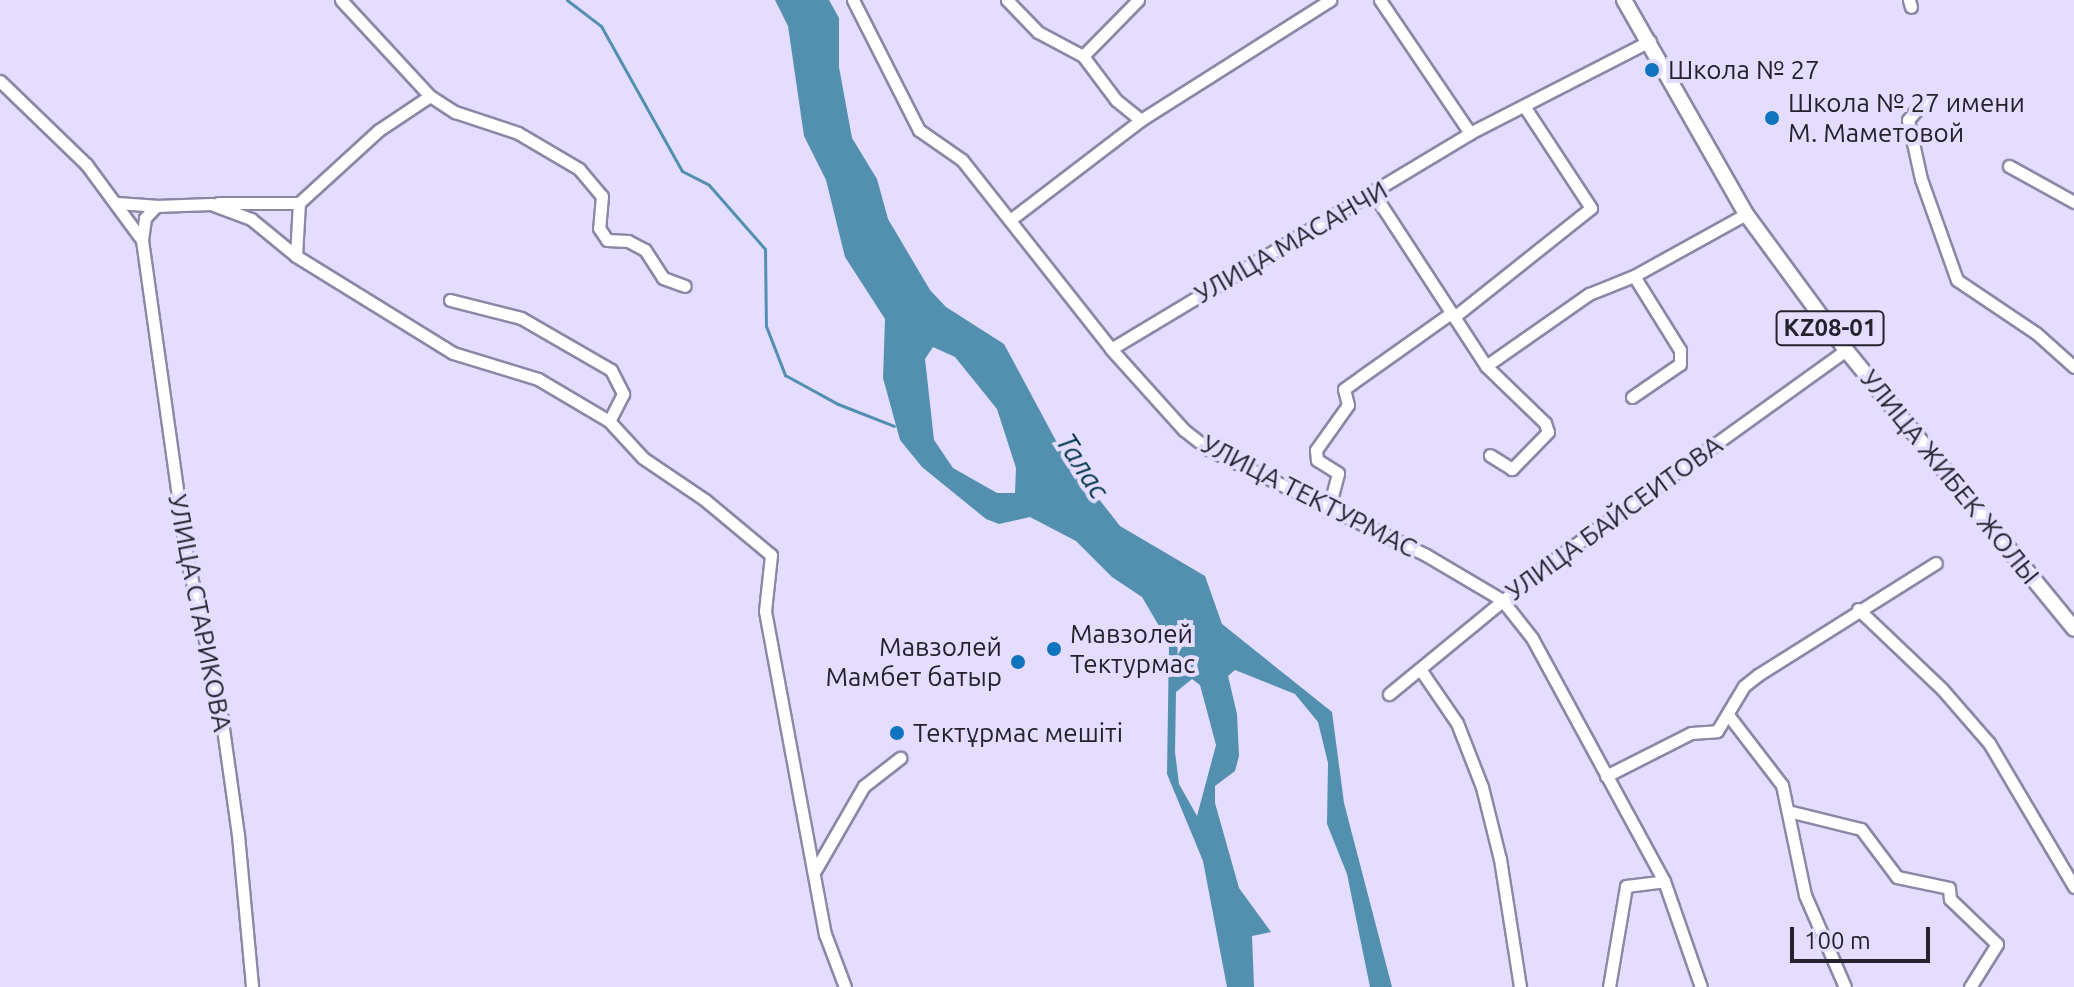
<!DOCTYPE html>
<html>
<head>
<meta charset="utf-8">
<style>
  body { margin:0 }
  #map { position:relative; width:2074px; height:987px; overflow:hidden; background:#e4ddff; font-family:Ubuntu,sans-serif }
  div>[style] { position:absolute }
  .water>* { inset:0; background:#538faf }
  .stream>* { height:3px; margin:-1.5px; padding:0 1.5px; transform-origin:1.5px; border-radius:1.5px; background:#538faf }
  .roads { filter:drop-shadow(2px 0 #8d87a6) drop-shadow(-2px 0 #8d87a6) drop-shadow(0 2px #8d87a6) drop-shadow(0 -2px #8d87a6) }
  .minor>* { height:11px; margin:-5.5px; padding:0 5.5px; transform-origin:5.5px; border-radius:5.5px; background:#fff }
  .major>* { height:14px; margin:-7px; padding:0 7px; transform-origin:7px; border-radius:7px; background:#fff }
  .dots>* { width:22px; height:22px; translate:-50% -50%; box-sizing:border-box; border:4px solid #e4ddff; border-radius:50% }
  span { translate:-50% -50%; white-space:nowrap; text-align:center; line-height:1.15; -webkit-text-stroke:8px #e4ddff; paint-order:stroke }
  .shield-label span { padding:2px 6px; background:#e4ddff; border:2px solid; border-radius:6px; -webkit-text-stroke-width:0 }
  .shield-label { font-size:24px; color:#25222e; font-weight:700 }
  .poi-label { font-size:26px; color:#25222e }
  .left { translate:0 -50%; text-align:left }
  .right { translate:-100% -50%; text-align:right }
  .street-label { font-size:26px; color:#25222e }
  .water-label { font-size:28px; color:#00364d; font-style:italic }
  .scale { position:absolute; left:1790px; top:927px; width:140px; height:36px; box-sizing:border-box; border:4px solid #25222e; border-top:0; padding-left:10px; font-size:24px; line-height:28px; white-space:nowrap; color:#25222e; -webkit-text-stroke:6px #e4ddff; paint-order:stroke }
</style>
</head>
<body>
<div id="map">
  <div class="water">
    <div style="clip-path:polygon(evenodd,775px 0,829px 0,839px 18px,839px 67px,852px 138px,877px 179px,888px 219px,930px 290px,946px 307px,1004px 344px,1062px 452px,1120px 526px,1205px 576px,1222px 624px,1332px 712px,1344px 803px,1392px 987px,1370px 987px,1347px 874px,1327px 824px,1328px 763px,1318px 722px,1295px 694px,1235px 670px,1228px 676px,1237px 714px,1239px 756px,1235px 771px,1215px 786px,1215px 803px,1239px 888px,1271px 932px,1252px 936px,1254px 987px,1227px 987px,1203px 861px,1167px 774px,1169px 643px,1142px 597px,1112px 577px,1076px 541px,1030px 517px,999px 524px,986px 519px,922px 467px,900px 440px,883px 378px,885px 319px,845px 257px,826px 180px,804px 136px,788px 26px,775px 0,933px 347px,955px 357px,997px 409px,1016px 468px,1015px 493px,997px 493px,953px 468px,934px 440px,925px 359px,933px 347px,775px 0,1192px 679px,1200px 685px,1216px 745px,1197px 816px,1179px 784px,1175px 752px,1176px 692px,1192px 679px)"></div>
  </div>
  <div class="stream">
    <div style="left:567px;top:0;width:43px;rotate:37.4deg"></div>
    <div style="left:601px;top:26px;width:166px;rotate:60.8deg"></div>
    <div style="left:682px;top:171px;width:30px;rotate:27deg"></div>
    <div style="left:709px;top:185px;width:85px;rotate:48.8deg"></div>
    <div style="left:765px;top:249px;width:77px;rotate:89.3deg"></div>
    <div style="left:766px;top:326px;width:53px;rotate:68.8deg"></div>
    <div style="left:785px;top:375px;width:60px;rotate:28.7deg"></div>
    <div style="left:838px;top:404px;width:60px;rotate:21.4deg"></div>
  </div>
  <div class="roads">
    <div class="minor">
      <div style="left:341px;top:0;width:131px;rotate:47.2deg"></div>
      <div style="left:430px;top:96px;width:30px;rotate:33deg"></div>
      <div style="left:455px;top:112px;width:66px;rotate:18.4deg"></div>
      <div style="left:518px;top:133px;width:71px;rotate:30.5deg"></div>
      <div style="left:579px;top:169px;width:35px;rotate:50deg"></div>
      <div style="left:602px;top:196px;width:32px;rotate:95deg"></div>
      <div style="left:599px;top:228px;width:14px;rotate:56deg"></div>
      <div style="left:607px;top:240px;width:21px;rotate:3deg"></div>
      <div style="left:628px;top:241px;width:19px;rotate:28deg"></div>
      <div style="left:645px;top:250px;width:33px;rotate:57deg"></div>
      <div style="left:663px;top:278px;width:23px;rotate:20deg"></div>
      <div style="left:853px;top:0;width:146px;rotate:63.1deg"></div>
      <div style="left:919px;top:130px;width:52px;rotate:34.9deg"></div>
      <div style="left:962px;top:160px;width:241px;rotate:51.7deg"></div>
      <div style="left:1111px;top:349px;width:109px;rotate:48deg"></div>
      <div style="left:1184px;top:430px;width:31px;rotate:38deg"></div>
      <div style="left:1208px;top:449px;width:242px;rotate:25.9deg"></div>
      <div style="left:1426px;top:555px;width:88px;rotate:30.6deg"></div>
      <div style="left:1502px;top:600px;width:48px;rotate:51.7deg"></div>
      <div style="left:1532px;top:638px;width:277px;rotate:61.5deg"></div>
      <div style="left:1664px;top:881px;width:112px;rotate:70.8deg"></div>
      <div style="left:1007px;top:0;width:45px;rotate:45.9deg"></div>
      <div style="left:1038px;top:32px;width:51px;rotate:28.1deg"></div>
      <div style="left:1138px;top:0;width:78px;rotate:134.5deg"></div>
      <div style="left:1083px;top:56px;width:55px;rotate:53.1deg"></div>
      <div style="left:1116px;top:100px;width:32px;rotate:39deg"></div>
      <div style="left:1380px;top:0;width:161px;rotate:55.9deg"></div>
      <div style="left:1909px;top:0;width:7px;rotate:74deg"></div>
      <div style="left:0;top:81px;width:120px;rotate:44deg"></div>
      <div style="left:86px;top:164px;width:94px;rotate:53.6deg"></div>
      <div style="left:142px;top:240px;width:317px;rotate:82deg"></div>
      <div style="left:186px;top:554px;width:157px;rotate:77.5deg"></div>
      <div style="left:220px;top:707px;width:129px;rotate:82deg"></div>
      <div style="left:238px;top:835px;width:153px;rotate:84.7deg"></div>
      <div style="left:1927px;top:98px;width:29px;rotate:131deg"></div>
      <div style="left:1908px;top:120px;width:60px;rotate:77.6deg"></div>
      <div style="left:1921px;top:179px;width:107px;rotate:70.4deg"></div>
      <div style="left:1957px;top:280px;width:95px;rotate:33.9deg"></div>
      <div style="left:2036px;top:333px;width:51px;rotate:41.8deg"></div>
      <div style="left:2009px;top:166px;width:74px;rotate:29deg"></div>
      <div style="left:1374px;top:194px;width:205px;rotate:56.9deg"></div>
      <div style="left:1486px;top:366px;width:82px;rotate:44deg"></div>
      <div style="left:1545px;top:423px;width:9px;rotate:72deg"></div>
      <div style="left:1548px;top:432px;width:52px;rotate:134.2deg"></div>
      <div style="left:1512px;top:469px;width:26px;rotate:-148deg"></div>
      <div style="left:117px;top:203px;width:39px;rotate:4deg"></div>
      <div style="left:218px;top:203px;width:81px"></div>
      <div style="left:299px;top:203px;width:108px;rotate:-42.4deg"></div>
      <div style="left:379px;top:130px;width:61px;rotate:-33.7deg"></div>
      <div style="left:1010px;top:220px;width:165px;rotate:-37.4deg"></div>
      <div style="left:1141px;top:120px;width:224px;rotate:-32.4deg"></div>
      <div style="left:142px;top:240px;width:22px;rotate:-82deg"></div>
      <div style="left:145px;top:218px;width:16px;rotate:-47deg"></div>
      <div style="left:156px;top:206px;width:55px;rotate:-2.1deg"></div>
      <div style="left:211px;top:204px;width:43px;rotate:20.6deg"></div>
      <div style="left:251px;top:219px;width:58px;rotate:39.4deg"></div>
      <div style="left:296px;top:256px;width:185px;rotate:31.7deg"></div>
      <div style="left:453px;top:353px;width:89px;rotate:17deg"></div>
      <div style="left:538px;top:379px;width:82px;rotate:30.6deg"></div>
      <div style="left:609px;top:421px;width:50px;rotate:47.4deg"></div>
      <div style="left:643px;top:458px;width:75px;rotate:34.1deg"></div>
      <div style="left:705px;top:500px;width:86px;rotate:39.8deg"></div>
      <div style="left:771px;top:555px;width:56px;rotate:96.1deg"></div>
      <div style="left:765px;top:611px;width:329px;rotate:79.5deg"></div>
      <div style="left:825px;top:934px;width:57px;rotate:69.3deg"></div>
      <div style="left:296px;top:256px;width:53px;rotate:-86.8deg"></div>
      <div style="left:450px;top:300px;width:73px;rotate:14.2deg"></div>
      <div style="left:521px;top:318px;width:104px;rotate:30deg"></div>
      <div style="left:611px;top:370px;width:27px;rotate:63deg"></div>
      <div style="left:623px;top:394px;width:30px;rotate:117deg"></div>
      <div style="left:1454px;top:317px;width:175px;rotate:-38.5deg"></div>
      <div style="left:1591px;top:208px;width:122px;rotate:-123.3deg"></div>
      <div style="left:1111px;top:349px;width:419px;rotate:-31deg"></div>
      <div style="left:1470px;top:133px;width:202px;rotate:-27.1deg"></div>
      <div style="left:1486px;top:366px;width:126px;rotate:-35deg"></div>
      <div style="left:1589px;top:294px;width:48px;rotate:-21.8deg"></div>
      <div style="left:1634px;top:276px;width:128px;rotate:-29deg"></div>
      <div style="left:1632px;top:397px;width:58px;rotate:-34.5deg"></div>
      <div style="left:1680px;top:364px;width:14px;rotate:-90deg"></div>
      <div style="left:1680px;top:350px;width:87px;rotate:-121.9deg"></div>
      <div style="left:1328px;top:511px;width:39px;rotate:-75deg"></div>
      <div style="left:1338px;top:473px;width:25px;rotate:-148deg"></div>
      <div style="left:1317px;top:460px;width:10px;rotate:-96deg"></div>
      <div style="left:1316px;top:450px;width:55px;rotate:-54.6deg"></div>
      <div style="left:1348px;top:405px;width:16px;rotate:-104deg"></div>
      <div style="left:1344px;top:389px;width:131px;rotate:-35.4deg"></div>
      <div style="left:1858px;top:609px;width:116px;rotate:43.6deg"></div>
      <div style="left:1942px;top:689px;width:72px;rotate:49deg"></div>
      <div style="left:1989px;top:743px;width:167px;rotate:59.4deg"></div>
      <div style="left:1420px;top:669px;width:65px;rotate:55.6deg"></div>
      <div style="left:1457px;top:723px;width:69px;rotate:68.7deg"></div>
      <div style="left:1482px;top:787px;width:74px;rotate:76deg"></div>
      <div style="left:1500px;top:859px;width:130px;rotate:81.1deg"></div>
      <div style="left:1389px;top:694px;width:195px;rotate:-39.4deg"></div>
      <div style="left:1540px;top:570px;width:377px;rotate:-35.7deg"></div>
      <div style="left:1729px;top:716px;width:87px;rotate:52.5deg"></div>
      <div style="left:1782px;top:785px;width:112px;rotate:78.2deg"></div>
      <div style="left:1805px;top:895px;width:100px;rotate:66.5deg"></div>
      <div style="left:1606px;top:776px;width:95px;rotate:-26.8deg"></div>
      <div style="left:1691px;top:733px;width:26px;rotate:-4deg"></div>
      <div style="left:1717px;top:731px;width:52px;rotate:-59deg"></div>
      <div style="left:1744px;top:686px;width:18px;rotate:-38deg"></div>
      <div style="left:1758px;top:675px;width:210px;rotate:-32.2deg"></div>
      <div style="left:1788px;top:811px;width:75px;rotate:13.9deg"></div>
      <div style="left:1861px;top:829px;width:60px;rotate:53.1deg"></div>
      <div style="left:1897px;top:877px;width:53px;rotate:11.9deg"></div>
      <div style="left:1949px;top:888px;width:11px;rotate:85deg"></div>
      <div style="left:1950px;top:899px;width:65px;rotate:43.8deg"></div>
      <div style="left:1997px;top:944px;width:51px;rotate:122.1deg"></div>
      <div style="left:816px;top:869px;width:96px;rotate:-60deg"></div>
      <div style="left:864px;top:786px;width:46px;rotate:-37.9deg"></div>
      <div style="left:1609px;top:987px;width:102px;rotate:-80.4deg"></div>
      <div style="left:1626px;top:886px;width:38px;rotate:-7deg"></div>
    </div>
    <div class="major">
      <div style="left:1624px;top:0;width:246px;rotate:60.3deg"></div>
      <div style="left:1746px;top:214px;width:169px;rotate:53.7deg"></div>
      <div style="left:1846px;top:350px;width:360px;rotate:50.7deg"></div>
    </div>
  </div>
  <div class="dots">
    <div style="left:1652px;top:70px;background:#0f73bf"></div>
    <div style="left:1772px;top:118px;background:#0f73bf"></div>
    <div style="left:1054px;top:649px;background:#0f73bf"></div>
    <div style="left:1018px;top:662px;background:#0f73bf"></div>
    <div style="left:897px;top:733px;background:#0f73bf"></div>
  </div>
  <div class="shield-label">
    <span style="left:1830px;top:328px">KZ08-01</span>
  </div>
  <div class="poi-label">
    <span class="left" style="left:1668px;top:70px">Школа № 27</span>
    <span class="left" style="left:1788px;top:118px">Школа № 27 имени<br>М. Маметовой</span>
    <span class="left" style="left:1070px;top:649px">Мавзолей<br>Тектурмас</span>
    <span class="right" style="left:1002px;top:662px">Мавзолей<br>Мамбет батыр</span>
    <span class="left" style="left:913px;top:733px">Тектұрмас мешіті</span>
  </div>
  <div class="street-label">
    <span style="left:1291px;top:242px;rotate:-30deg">УЛИЦА МАСАНЧИ</span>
    <span style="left:1950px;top:477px;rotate:51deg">УЛИЦА ЖИБЕК ЖОЛЫ</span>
    <span style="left:1309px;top:496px;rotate:27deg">УЛИЦА ТЕКТУРМАС</span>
    <span style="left:1614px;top:518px;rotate:-36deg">УЛИЦА БАЙСЕИТОВА</span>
    <span style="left:200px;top:613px;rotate:79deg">УЛИЦА СТАРИКОВА</span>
  </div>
  <div class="water-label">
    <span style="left:1083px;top:466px;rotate:57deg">Талас</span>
  </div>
  <div class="scale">100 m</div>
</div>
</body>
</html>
